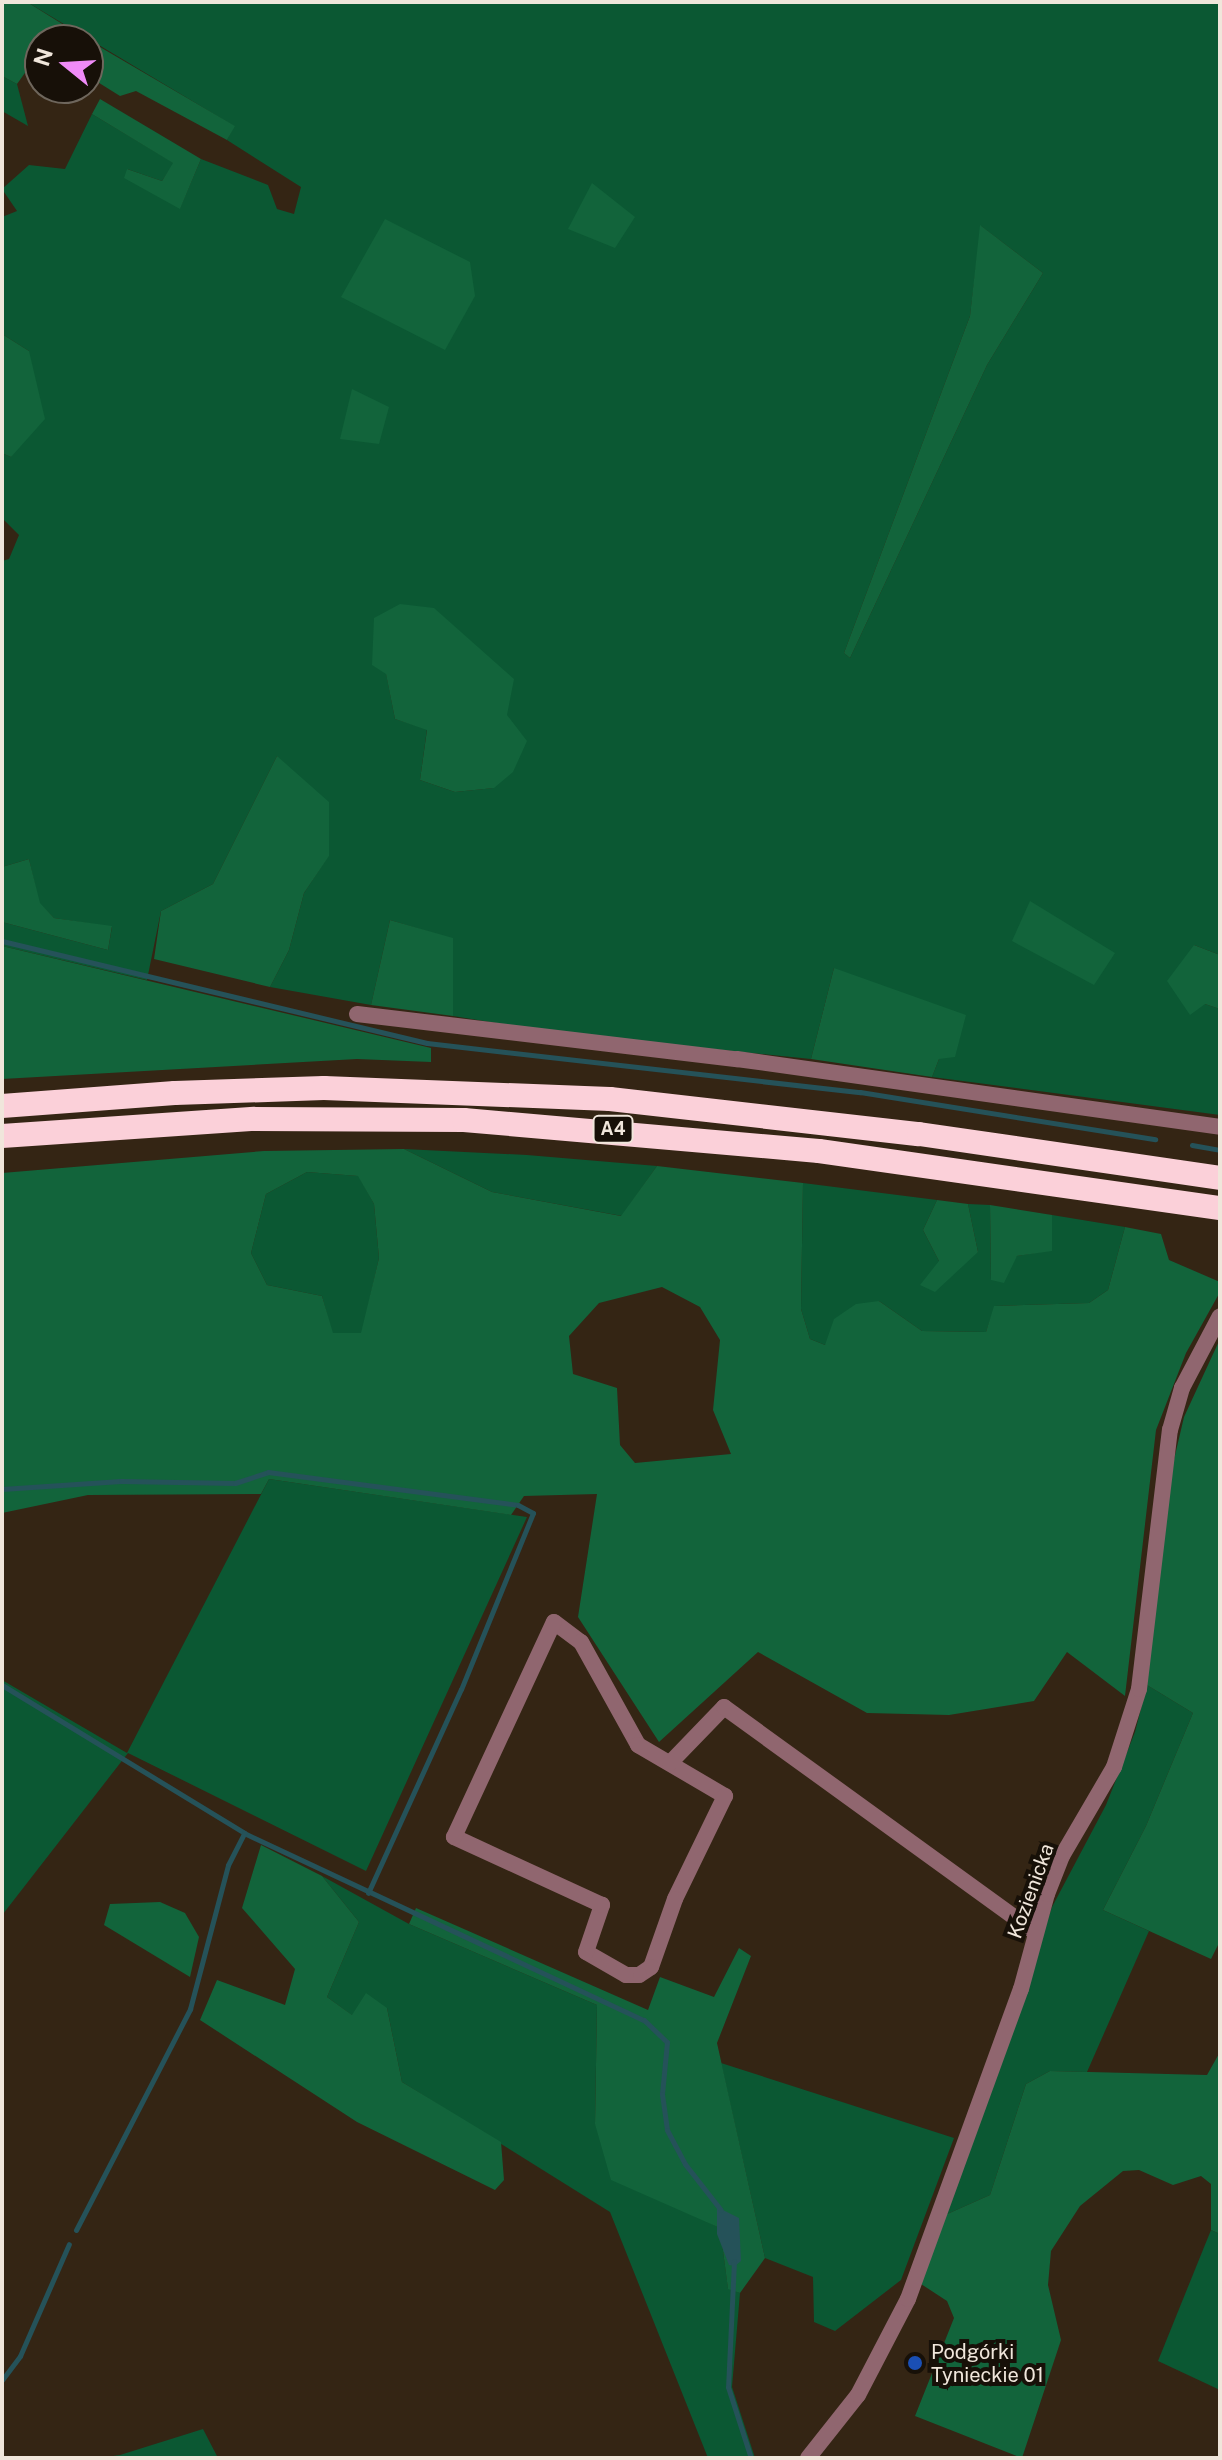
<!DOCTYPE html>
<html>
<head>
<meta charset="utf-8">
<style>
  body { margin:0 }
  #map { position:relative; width:1222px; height:2460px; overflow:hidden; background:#342514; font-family:"Public Sans",sans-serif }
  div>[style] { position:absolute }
  .green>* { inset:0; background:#0b5833 }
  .forest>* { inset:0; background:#12643b }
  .water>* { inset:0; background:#255259 }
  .stream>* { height:5px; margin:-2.5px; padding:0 2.5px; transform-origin:2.5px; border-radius:2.5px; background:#255259 }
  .minor>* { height:16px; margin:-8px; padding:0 8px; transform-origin:8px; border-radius:8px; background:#90666f }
  .motorway>* { height:24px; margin:-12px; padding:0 12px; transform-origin:12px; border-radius:12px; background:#fbd0d9 }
  .dots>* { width:22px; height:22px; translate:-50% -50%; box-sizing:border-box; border:4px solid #171008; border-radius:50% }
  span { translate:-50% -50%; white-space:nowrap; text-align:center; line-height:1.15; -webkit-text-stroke:8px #171008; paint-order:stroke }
  .shield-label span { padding:2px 6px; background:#171008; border:2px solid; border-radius:6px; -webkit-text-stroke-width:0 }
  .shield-label { font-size:18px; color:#f0e6db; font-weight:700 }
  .street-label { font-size:20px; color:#f0e6db }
  .poi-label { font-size:20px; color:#f0e6db }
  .left { translate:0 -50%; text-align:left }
  .frame { position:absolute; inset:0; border:4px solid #f0e6db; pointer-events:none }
  .north { position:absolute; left:24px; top:24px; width:80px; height:80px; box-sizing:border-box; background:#171008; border:2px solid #6e665c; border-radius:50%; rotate:288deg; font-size:22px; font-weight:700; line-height:32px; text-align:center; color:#f0e6db }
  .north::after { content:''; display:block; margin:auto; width:28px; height:36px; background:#ef8bf7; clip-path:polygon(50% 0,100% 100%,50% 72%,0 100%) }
</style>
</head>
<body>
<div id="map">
  <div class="green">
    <div style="clip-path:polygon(evenodd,27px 2px,1220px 2px,1220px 955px,1194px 945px,1205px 1004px,1220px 1009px,1220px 1115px,932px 1077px,939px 1059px,834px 968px,811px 1059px,565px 1034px,453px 1016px,453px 939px,390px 920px,371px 1005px,270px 987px,289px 950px,304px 893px,329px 855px,277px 756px,213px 884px,161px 911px,147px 980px,2px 946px,2px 922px,108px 950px,112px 927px,54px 918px,39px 903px,29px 859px,2px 867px,2px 561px,9px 559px,19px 535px,2px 518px,2px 453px,11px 457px,29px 351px,2px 334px,2px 217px,17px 211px,2px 189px,29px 165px,65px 169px,92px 114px,174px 163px,162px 181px,127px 169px,180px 208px,201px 159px,268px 185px,277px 209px,294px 214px,301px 187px,227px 140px,234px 126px,27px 2px,981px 226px,1043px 273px,987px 365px,850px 658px,844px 653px,970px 316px,981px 226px,27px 2px,386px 673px,493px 788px,455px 792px,420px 780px,427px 729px,395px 719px,386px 673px)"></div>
    <div style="clip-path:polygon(2px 76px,17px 84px,28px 126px,2px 111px)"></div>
    <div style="clip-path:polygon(404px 1149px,527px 1155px,657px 1166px,622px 1216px,492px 1192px)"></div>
    <div style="clip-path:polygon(307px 1172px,359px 1176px,374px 1204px,379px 1258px,362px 1333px,332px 1333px,322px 1296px,267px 1285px,251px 1253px,266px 1194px)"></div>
    <div style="clip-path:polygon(803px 1183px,937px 1200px,923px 1230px,939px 1261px,978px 1252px,968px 1204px,990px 1205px,991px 1280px,1017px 1256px,1052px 1250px,1052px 1215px,1125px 1227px,1108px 1290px,1089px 1303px,995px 1306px,986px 1332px,922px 1331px,879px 1301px,825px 1345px,810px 1339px,801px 1309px)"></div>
    <div style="clip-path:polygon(269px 1479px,527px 1517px,366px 1871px,128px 1753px,3px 1914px,2px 1680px,127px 1753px)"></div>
    <div style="clip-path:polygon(1147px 1685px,1193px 1713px,1146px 1826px,1103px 1910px,1149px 1931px,1087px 2072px,1050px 2071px,1026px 2084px,990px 2195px,945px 2215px,1052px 1907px,1106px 1805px,1135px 1732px)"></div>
    <div style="clip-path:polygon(322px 1876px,409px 1924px,597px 2005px,595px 2124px,676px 2206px,720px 2228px,728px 2288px,740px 2293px,732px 2387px,755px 2458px,708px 2458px,610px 2212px,402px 2082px,387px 2008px,353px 2016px,327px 1997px,359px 1922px)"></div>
    <div style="clip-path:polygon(721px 2063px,954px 2138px,901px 2280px,835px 2331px,814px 2322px,813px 2277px,765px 2258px)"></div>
    <div style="clip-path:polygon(1211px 2230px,1220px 2234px,1220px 2390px,1158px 2361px)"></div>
    <div style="clip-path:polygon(203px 2429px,218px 2458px,99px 2458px,120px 2455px)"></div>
  </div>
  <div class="forest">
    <div style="clip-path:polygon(2px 2px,27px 2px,88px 40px,40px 40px,40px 52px,17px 84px,2px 76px)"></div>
    <div style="clip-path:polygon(88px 40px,235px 126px,227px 140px,136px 91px,120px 96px,88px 76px)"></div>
    <div style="clip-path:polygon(100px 99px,201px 159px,180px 209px,124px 178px,127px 169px,162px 181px,173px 163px,92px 114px)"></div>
    <div style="clip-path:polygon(592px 183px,635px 217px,615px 248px,568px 229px)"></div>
    <div style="clip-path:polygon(385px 219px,470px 262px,475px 296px,445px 350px,341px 297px)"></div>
    <div style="clip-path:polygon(980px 225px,1043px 273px,987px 365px,850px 658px,844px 653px,970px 316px)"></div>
    <div style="clip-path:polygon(2px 334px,29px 351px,45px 419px,11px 457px,2px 453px)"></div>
    <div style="clip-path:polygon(352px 389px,389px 407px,379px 444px,340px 439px)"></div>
    <div style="clip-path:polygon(400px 604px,434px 608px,514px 679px,507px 715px,527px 741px,513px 772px,494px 788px,455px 792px,420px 780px,427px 730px,395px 719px,386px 674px,372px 665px,374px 618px)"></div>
    <div style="clip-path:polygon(277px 756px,329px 802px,329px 856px,304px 893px,289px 950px,270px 987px,154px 959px,161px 911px,213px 884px)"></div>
    <div style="clip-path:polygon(29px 859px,40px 903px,54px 918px,112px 926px,108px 950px,2px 922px,2px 867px)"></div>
    <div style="clip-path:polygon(1030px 901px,1115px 953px,1094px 985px,1012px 941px)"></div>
    <div style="clip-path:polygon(390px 920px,453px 938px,453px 1016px,371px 1005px)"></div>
    <div style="clip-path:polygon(1194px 945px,1220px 955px,1220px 1009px,1205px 1004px,1190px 1015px,1167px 981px)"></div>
    <div style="clip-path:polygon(2px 946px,431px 1048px,431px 1062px,357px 1059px,2px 1079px)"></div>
    <div style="clip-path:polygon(834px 968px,966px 1015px,955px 1057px,939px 1059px,932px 1077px,811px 1059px)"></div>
    <div style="clip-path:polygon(evenodd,404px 1149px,492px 1192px,621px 1216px,657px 1166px,803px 1183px,801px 1309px,810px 1339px,825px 1345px,834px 1319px,856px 1304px,879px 1301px,922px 1331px,986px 1332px,994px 1306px,1089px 1303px,1108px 1290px,1125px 1227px,1161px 1234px,1169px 1260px,1220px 1282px,1220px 1292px,1186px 1353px,1156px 1430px,1125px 1696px,1067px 1652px,1034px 1701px,949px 1715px,867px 1713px,758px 1652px,659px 1742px,578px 1617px,597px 1494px,524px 1496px,511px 1515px,269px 1479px,261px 1494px,88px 1495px,2px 1513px,2px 1173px,264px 1151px,404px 1149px,307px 1172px,358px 1176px,374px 1204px,379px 1258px,361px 1333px,333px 1333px,322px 1296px,267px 1285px,251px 1253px,266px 1194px,307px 1172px,404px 1149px,662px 1287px,700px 1307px,720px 1340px,713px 1410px,731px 1454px,635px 1463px,620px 1445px,617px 1388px,573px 1374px,569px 1336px,599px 1303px,662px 1287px)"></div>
    <div style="clip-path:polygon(937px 1200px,968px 1204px,978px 1252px,935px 1292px,920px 1285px,939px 1261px,923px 1230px)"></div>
    <div style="clip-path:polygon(990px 1205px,1052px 1215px,1052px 1251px,1017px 1256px,1004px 1283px,991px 1280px)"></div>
    <div style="clip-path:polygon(1220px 1339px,1220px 1941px,1211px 1959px,1103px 1910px,1146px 1826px,1193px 1713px,1147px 1685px,1168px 1485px,1184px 1417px)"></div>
    <div style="clip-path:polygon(261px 1845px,322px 1876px,359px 1922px,327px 1997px,352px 2015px,366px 1993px,387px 2008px,402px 2082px,501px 2142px,504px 2180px,495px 2190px,357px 2122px,200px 2020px,217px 1980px,285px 2005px,295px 1969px,242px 1908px)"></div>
    <div style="clip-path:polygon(160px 1902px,185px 1913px,199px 1937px,190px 1977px,104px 1925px,110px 1904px)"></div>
    <div style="clip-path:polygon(416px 1908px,648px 2010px,660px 1977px,714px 1997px,739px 1948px,751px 1956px,717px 2043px,765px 2258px,740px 2293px,728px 2289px,720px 2228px,611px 2180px,595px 2124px,597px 2005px,409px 1924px)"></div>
    <div style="clip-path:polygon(1220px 2052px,1220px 2234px,1211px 2230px,1211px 2184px,1201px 2176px,1173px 2185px,1139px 2170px,1123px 2171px,1080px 2206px,1051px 2251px,1048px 2285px,1061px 2340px,1022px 2458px,915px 2416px,954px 2318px,947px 2301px,921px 2284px,945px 2215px,990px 2195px,1026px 2084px,1050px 2071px,1207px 2075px)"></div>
  </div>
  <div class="water">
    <div style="clip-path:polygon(717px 2207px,739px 2218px,741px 2261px,735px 2266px,729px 2265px,717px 2234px)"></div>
  </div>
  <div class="stream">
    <div style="left:2px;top:941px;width:437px;rotate:13.5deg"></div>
    <div style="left:427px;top:1043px;width:436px;rotate:6.5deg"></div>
    <div style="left:860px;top:1092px;width:299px;rotate:9.1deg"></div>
    <div style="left:1192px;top:1145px;width:28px;rotate:10deg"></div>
    <div style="left:2px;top:1489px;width:119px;rotate:-3.8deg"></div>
    <div style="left:121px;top:1481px;width:114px;rotate:1deg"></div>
    <div style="left:235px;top:1483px;width:35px;rotate:-18deg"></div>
    <div style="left:268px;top:1472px;width:252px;rotate:7.5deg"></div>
    <div style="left:518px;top:1505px;width:17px;rotate:28deg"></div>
    <div style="left:533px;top:1513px;width:190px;rotate:112.2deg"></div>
    <div style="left:461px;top:1689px;width:224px;rotate:114.5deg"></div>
    <div style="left:2px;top:1685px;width:284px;rotate:31.4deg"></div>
    <div style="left:244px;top:1833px;width:442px;rotate:25.1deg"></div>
    <div style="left:644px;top:2020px;width:32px;rotate:44deg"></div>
    <div style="left:667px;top:2042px;width:52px;rotate:95.5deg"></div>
    <div style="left:662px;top:2094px;width:36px;rotate:82deg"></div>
    <div style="left:667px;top:2130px;width:38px;rotate:62deg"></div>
    <div style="left:685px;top:2164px;width:58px;rotate:52deg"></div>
    <div style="left:76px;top:2230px;width:249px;rotate:-62.7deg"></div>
    <div style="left:190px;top:2009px;width:149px;rotate:-75.2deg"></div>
    <div style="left:228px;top:1865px;width:36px;rotate:-63deg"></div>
    <div style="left:734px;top:2261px;width:126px;rotate:92.7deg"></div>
    <div style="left:728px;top:2387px;width:75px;rotate:72.1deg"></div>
    <div style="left:2px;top:2380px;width:30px;rotate:-53deg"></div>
    <div style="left:20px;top:2356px;width:122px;rotate:-66.4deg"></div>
  </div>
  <div class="minor">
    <div style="left:357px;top:1014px;width:383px;rotate:6.8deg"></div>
    <div style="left:737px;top:1059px;width:488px;rotate:8deg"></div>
    <div style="left:554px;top:1622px;width:34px;rotate:37deg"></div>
    <div style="left:581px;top:1642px;width:118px;rotate:61deg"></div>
    <div style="left:638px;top:1745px;width:101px;rotate:30.4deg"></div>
    <div style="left:725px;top:1796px;width:114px;rotate:115.9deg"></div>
    <div style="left:675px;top:1899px;width:72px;rotate:109.4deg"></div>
    <div style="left:651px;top:1967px;width:14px;rotate:146deg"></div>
    <div style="left:639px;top:1975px;width:13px;rotate:180deg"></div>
    <div style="left:626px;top:1975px;width:46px;rotate:-150.1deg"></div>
    <div style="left:586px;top:1952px;width:50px;rotate:-71.2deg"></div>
    <div style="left:602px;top:1905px;width:163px;rotate:-155.3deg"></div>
    <div style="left:454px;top:1837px;width:237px;rotate:-65.1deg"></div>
    <div style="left:670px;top:1763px;width:78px;rotate:-46deg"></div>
    <div style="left:724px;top:1707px;width:384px;rotate:35.9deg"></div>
    <div style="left:808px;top:2458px;width:80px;rotate:-51.6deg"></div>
    <div style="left:858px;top:2395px;width:108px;rotate:-62.5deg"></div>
    <div style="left:908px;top:2299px;width:330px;rotate:-70deg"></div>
    <div style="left:1021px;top:1989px;width:98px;rotate:-74.7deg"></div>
    <div style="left:1047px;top:1894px;width:41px;rotate:-68.5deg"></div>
    <div style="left:1062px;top:1856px;width:103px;rotate:-59.7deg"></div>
    <div style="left:1114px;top:1767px;width:82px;rotate:-72.2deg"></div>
    <div style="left:1139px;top:1689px;width:261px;rotate:-83.2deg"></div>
    <div style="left:1170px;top:1430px;width:44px;rotate:-74.1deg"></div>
    <div style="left:1182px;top:1388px;width:81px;rotate:-62.2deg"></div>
  </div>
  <div class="motorway">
    <div style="left:2px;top:1106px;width:173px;rotate:-4.3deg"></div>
    <div style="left:175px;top:1093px;width:149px;rotate:-1.9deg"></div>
    <div style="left:324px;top:1088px;width:286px;rotate:2.2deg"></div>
    <div style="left:610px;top:1099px;width:311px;rotate:6.5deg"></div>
    <div style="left:919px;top:1134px;width:304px;rotate:8.3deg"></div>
    <div style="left:2px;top:1136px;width:253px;rotate:-3.9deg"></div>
    <div style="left:254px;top:1119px;width:210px;rotate:0.3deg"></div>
    <div style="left:464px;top:1120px;width:356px;rotate:5deg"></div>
    <div style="left:819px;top:1151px;width:405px;rotate:8.1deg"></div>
  </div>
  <div class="dots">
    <div style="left:915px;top:2363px;background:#1a4fb4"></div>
  </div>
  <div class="shield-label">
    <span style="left:613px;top:1129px">A4</span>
  </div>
  <div class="street-label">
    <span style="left:1031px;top:1891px;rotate:-70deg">Kozienicka</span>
  </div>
  <div class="poi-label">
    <span class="left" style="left:931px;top:2364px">Podgórki<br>Tynieckie 01</span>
  </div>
  <div class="frame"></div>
  <div class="north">N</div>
</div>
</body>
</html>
